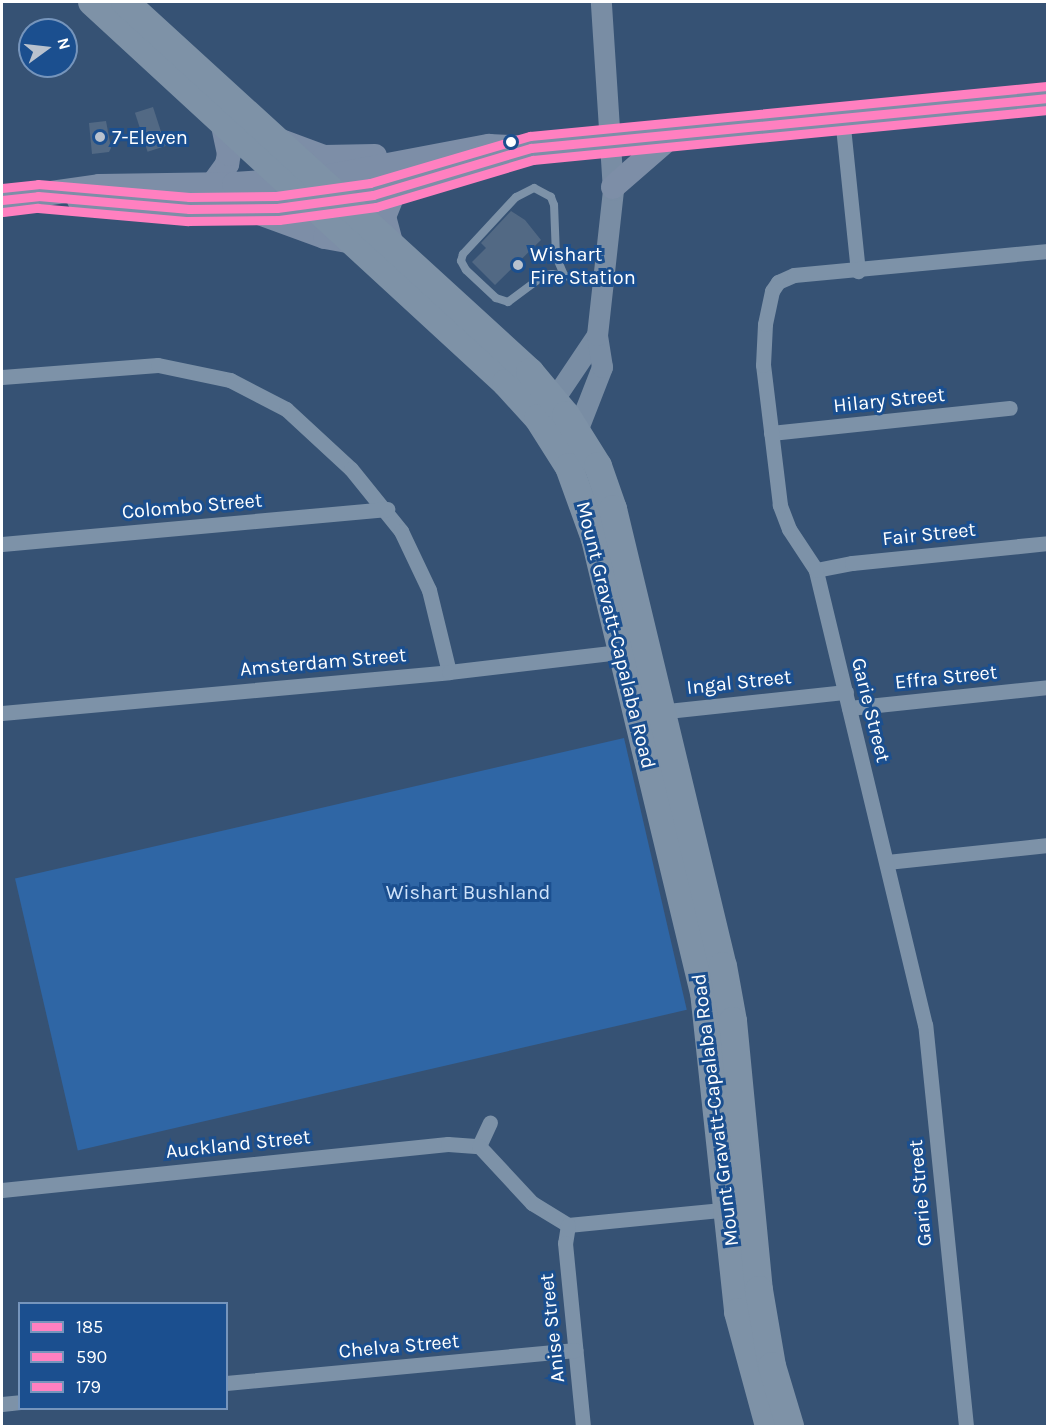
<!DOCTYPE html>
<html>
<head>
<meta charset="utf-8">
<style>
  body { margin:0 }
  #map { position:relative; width:1049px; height:1428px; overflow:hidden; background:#365274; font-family:Karla,sans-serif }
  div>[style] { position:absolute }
  .green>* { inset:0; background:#2f66a5; transform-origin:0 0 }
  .building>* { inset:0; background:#526984; transform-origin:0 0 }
  .lane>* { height:8px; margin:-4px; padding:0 4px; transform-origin:4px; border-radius:4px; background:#7d92a8 }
  .street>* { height:15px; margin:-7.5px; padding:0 7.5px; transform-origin:7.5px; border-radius:7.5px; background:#7d92a8 }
  .secondary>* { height:21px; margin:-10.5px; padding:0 10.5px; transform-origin:10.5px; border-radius:10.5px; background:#798da4 }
  .primary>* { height:24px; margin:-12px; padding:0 12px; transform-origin:12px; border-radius:12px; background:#7d8ea7 }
  .highway>* { height:28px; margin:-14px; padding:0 14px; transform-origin:14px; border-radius:14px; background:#7e92a7 }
  .bus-1>* { height:9px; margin:-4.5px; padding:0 4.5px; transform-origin:4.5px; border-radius:4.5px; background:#ff80c0 }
  .bus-2>* { height:9px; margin:-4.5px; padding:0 4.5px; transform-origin:4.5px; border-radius:4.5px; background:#ff80c0 }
  .bus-3>* { height:9px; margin:-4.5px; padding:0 4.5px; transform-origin:4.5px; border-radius:4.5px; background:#ff80c0 }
  .dots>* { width:16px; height:16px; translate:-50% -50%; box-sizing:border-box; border:3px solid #1b4f8f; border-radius:50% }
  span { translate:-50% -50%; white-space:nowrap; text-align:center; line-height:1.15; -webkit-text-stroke:6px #1b4f8f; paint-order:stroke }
  .poi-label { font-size:20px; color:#fff }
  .left { translate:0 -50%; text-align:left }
  .street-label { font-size:20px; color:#fff }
  .park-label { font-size:20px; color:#cfe3fa }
  .frame { position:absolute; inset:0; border:3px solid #fff; pointer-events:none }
  .legend { position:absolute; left:18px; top:1302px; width:210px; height:108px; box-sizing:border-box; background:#1b4f8f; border:2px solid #7695bc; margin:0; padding:8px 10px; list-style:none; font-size:18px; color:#fff }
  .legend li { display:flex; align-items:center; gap:12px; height:30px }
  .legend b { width:30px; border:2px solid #7695bc }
  .north { position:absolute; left:18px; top:18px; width:60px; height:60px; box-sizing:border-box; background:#1b4f8f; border:2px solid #7695bc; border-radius:50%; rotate:75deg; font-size:16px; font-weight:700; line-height:24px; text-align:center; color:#fff }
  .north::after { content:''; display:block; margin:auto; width:21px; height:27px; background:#b9c2ce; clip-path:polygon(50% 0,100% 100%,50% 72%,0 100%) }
</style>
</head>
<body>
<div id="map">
  <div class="green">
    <div style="left:624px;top:738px;width:279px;height:625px;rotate:77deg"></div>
  </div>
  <div class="building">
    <div style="left:153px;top:107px;width:41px;height:19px;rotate:72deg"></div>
    <div style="clip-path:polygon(106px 121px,111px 148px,109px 152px,92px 154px,89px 123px)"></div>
    <div style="clip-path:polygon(511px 211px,525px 220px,541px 240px,495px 285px,472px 262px,486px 248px,481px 243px)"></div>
  </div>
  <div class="lane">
    <div style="left:564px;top:275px;width:21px;rotate:-113deg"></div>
    <div style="left:556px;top:256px;width:51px;rotate:-92.2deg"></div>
    <div style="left:554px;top:205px;width:9px;rotate:-111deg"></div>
    <div style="left:551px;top:197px;width:19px;rotate:-152deg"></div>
    <div style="left:534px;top:188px;width:20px;rotate:153deg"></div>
    <div style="left:516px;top:197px;width:78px;rotate:132.9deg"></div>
    <div style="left:463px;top:254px;width:7px;rotate:106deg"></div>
    <div style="left:461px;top:261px;width:10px;rotate:61deg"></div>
    <div style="left:466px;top:270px;width:41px;rotate:43deg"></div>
    <div style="left:496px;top:298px;width:13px;rotate:18deg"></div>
    <div style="left:508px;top:302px;width:44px;rotate:-36.6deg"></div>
    <div style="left:543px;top:276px;width:9px;rotate:-13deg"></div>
    <div style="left:552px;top:274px;width:51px;rotate:9.1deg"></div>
  </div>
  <div class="street">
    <div style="left:842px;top:117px;width:155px;rotate:84.1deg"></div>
    <div style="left:2px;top:377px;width:156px;rotate:-4.4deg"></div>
    <div style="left:158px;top:365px;width:74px;rotate:11.8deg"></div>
    <div style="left:230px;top:380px;width:63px;rotate:27.4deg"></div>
    <div style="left:286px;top:409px;width:88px;rotate:42.7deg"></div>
    <div style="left:351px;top:469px;width:80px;rotate:51.1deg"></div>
    <div style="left:401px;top:531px;width:65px;rotate:64.6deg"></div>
    <div style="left:429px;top:590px;width:84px;rotate:76.3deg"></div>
    <div style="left:771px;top:433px;width:240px;rotate:-6deg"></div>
    <div style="left:2px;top:544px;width:387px;rotate:-5.2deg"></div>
    <div style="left:816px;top:570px;width:37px;rotate:-11deg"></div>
    <div style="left:852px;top:563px;width:197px;rotate:-5.8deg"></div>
    <div style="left:849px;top:708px;width:200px;rotate:-6deg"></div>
    <div style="left:658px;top:712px;width:189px;rotate:-6.1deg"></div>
    <div style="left:2px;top:713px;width:449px;rotate:-5.2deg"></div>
    <div style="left:449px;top:672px;width:180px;rotate:-6.7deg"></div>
    <div style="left:887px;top:862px;width:162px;rotate:-6deg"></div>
    <div style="left:479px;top:1146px;width:26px;rotate:-65deg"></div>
    <div style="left:2px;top:1190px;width:448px;rotate:-5.9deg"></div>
    <div style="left:448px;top:1144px;width:31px;rotate:4deg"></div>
    <div style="left:479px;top:1146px;width:78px;rotate:47.1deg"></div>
    <div style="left:532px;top:1203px;width:42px;rotate:31.4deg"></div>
    <div style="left:568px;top:1225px;width:165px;rotate:-5.6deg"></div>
    <div style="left:568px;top:1225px;width:18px;rotate:99deg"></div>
    <div style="left:565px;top:1243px;width:184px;rotate:84.4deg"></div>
    <div style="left:226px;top:1383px;width:351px;rotate:-5.4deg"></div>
    <div style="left:2px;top:1404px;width:18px;rotate:-6deg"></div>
    <div style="left:966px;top:1426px;width:403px;rotate:-95.8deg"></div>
    <div style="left:925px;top:1025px;width:468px;rotate:-103.5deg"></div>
    <div style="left:816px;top:570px;width:49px;rotate:-123.4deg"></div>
    <div style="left:789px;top:529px;width:26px;rotate:-111deg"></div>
    <div style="left:780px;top:505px;width:141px;rotate:-96.9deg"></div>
    <div style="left:763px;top:365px;width:41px;rotate:-87.2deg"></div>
    <div style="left:765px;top:324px;width:34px;rotate:-78deg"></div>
    <div style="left:772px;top:291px;width:11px;rotate:-56deg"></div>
    <div style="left:778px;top:282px;width:17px;rotate:-24deg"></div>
    <div style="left:794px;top:275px;width:255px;rotate:-5.4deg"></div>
  </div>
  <div class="secondary">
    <div style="left:553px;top:412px;width:13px;rotate:-86deg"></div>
    <div style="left:554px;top:399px;width:77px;rotate:-56.1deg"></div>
    <div style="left:577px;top:431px;width:69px;rotate:-68.7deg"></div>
    <div style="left:602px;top:367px;width:32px;rotate:-99deg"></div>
    <div style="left:597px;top:335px;width:146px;rotate:-83.7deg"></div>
    <div style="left:613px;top:190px;width:188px;rotate:-93.7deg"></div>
  </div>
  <div class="primary">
    <div style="left:281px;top:141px;width:46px;rotate:20.4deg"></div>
    <div style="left:324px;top:157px;width:51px;rotate:-1.1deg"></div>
    <div style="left:212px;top:185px;width:26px;rotate:-54deg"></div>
    <div style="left:227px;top:164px;width:10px;rotate:-79deg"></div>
    <div style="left:229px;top:154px;width:34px;rotate:-102deg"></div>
    <div style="left:613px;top:187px;width:82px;rotate:-41.1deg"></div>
    <div style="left:2px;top:200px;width:98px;rotate:-8.2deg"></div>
    <div style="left:99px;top:186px;width:135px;rotate:-0.8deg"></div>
    <div style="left:234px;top:184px;width:85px;rotate:-4deg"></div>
    <div style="left:319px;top:178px;width:173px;rotate:-10.7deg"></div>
    <div style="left:489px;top:146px;width:42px;rotate:2.7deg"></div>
    <div style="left:531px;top:148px;width:519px;rotate:-5.52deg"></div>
    <div style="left:79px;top:200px;width:110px;rotate:4.7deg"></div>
    <div style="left:189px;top:209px;width:88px;rotate:-0.7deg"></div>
    <div style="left:277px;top:208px;width:97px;rotate:-7.7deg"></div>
    <div style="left:373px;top:195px;width:153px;rotate:-16.3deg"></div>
    <div style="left:259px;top:213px;width:70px;rotate:20deg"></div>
    <div style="left:325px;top:237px;width:28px;rotate:10deg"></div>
    <div style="left:392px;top:246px;width:30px;rotate:-105deg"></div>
    <div style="left:384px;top:217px;width:29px;rotate:-68deg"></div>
  </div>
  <div class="highway">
    <div style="left:92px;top:2px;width:563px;rotate:42.62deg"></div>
    <div style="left:506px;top:383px;width:47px;rotate:47.6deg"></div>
    <div style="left:538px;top:418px;width:58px;rotate:57.7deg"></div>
    <div style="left:569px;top:467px;width:77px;rotate:70.1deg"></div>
    <div style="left:595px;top:539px;width:466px;rotate:76.5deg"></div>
    <div style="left:704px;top:992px;width:322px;rotate:83.9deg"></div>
    <div style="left:738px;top:1312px;width:118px;rotate:74.8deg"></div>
    <div style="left:125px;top:2px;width:549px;rotate:42.41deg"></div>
    <div style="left:530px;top:372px;width:56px;rotate:50.1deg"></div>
    <div style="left:566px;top:415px;width:60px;rotate:57.9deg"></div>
    <div style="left:598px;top:466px;width:46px;rotate:70.8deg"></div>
    <div style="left:613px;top:509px;width:470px;rotate:76.5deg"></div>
    <div style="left:723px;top:966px;width:56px;rotate:79.7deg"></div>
    <div style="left:733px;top:1021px;width:270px;rotate:84.5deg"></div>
    <div style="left:759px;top:1290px;width:77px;rotate:80.3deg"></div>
    <div style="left:772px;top:1366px;width:63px;rotate:73.3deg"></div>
  </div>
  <div class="bus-1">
    <div style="left:2px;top:200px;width:36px;rotate:-6deg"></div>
    <div style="left:38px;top:196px;width:152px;rotate:4.9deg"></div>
    <div style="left:189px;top:209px;width:88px;rotate:-0.7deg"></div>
    <div style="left:277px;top:208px;width:97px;rotate:-7.7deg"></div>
    <div style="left:373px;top:195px;width:165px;rotate:-16.6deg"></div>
    <div style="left:531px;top:148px;width:519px;rotate:-5.52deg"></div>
  </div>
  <div class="bus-2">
    <div style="left:3px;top:212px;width:35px;rotate:-7deg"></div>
    <div style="left:38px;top:208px;width:151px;rotate:5deg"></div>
    <div style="left:188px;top:221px;width:91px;rotate:-0.6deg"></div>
    <div style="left:279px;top:220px;width:98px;rotate:-7.6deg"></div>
    <div style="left:376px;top:207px;width:164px;rotate:-16.7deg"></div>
    <div style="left:533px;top:160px;width:517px;rotate:-5.55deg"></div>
  </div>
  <div class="bus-3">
    <div style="left:2px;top:188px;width:36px;rotate:-6deg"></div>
    <div style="left:38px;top:184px;width:152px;rotate:4.9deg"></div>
    <div style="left:189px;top:197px;width:87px;rotate:-0.7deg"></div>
    <div style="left:276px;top:196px;width:95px;rotate:-7.9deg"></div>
    <div style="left:370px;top:183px;width:167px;rotate:-16.4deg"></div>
    <div style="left:530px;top:136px;width:519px;rotate:-5.52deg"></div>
  </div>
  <div class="dots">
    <div style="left:100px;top:137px;background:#b9c2ce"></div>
    <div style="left:511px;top:142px;background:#fff"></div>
    <div style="left:518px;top:265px;background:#b9c2ce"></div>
  </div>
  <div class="poi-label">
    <span class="left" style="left:112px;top:137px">7-Eleven</span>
    <span class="left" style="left:530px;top:266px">Wishart<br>Fire Station</span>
  </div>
  <div class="street-label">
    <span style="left:889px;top:400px;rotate:-6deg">Hilary Street</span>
    <span style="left:192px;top:506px;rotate:-5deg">Colombo Street</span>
    <span style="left:929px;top:534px;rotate:-6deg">Fair Street</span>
    <span style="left:616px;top:635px;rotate:76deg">Mount Gravatt-Capalaba Road</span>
    <span style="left:323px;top:662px;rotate:-5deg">Amsterdam Street</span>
    <span style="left:946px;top:677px;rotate:-6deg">Effra Street</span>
    <span style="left:739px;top:682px;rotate:-6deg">Ingal Street</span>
    <span style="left:871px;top:710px;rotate:76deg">Garie Street</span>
    <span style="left:715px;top:1110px;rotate:-97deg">Mount Gravatt-Capalaba Road</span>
    <span style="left:238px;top:1144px;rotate:-6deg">Auckland Street</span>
    <span style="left:920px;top:1193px;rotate:-95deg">Garie Street</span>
    <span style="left:552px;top:1328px;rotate:-96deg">Anise Street</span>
    <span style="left:399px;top:1346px;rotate:-5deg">Chelva Street</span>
  </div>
  <div class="park-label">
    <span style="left:468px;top:892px">Wishart Bushland</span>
  </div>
  <div class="frame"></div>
  <ul class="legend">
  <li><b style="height:8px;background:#ff80c0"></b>185</li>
  <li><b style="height:8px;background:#ff80c0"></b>590</li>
  <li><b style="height:8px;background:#ff80c0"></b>179</li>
  </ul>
  <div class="north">N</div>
</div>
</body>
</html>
